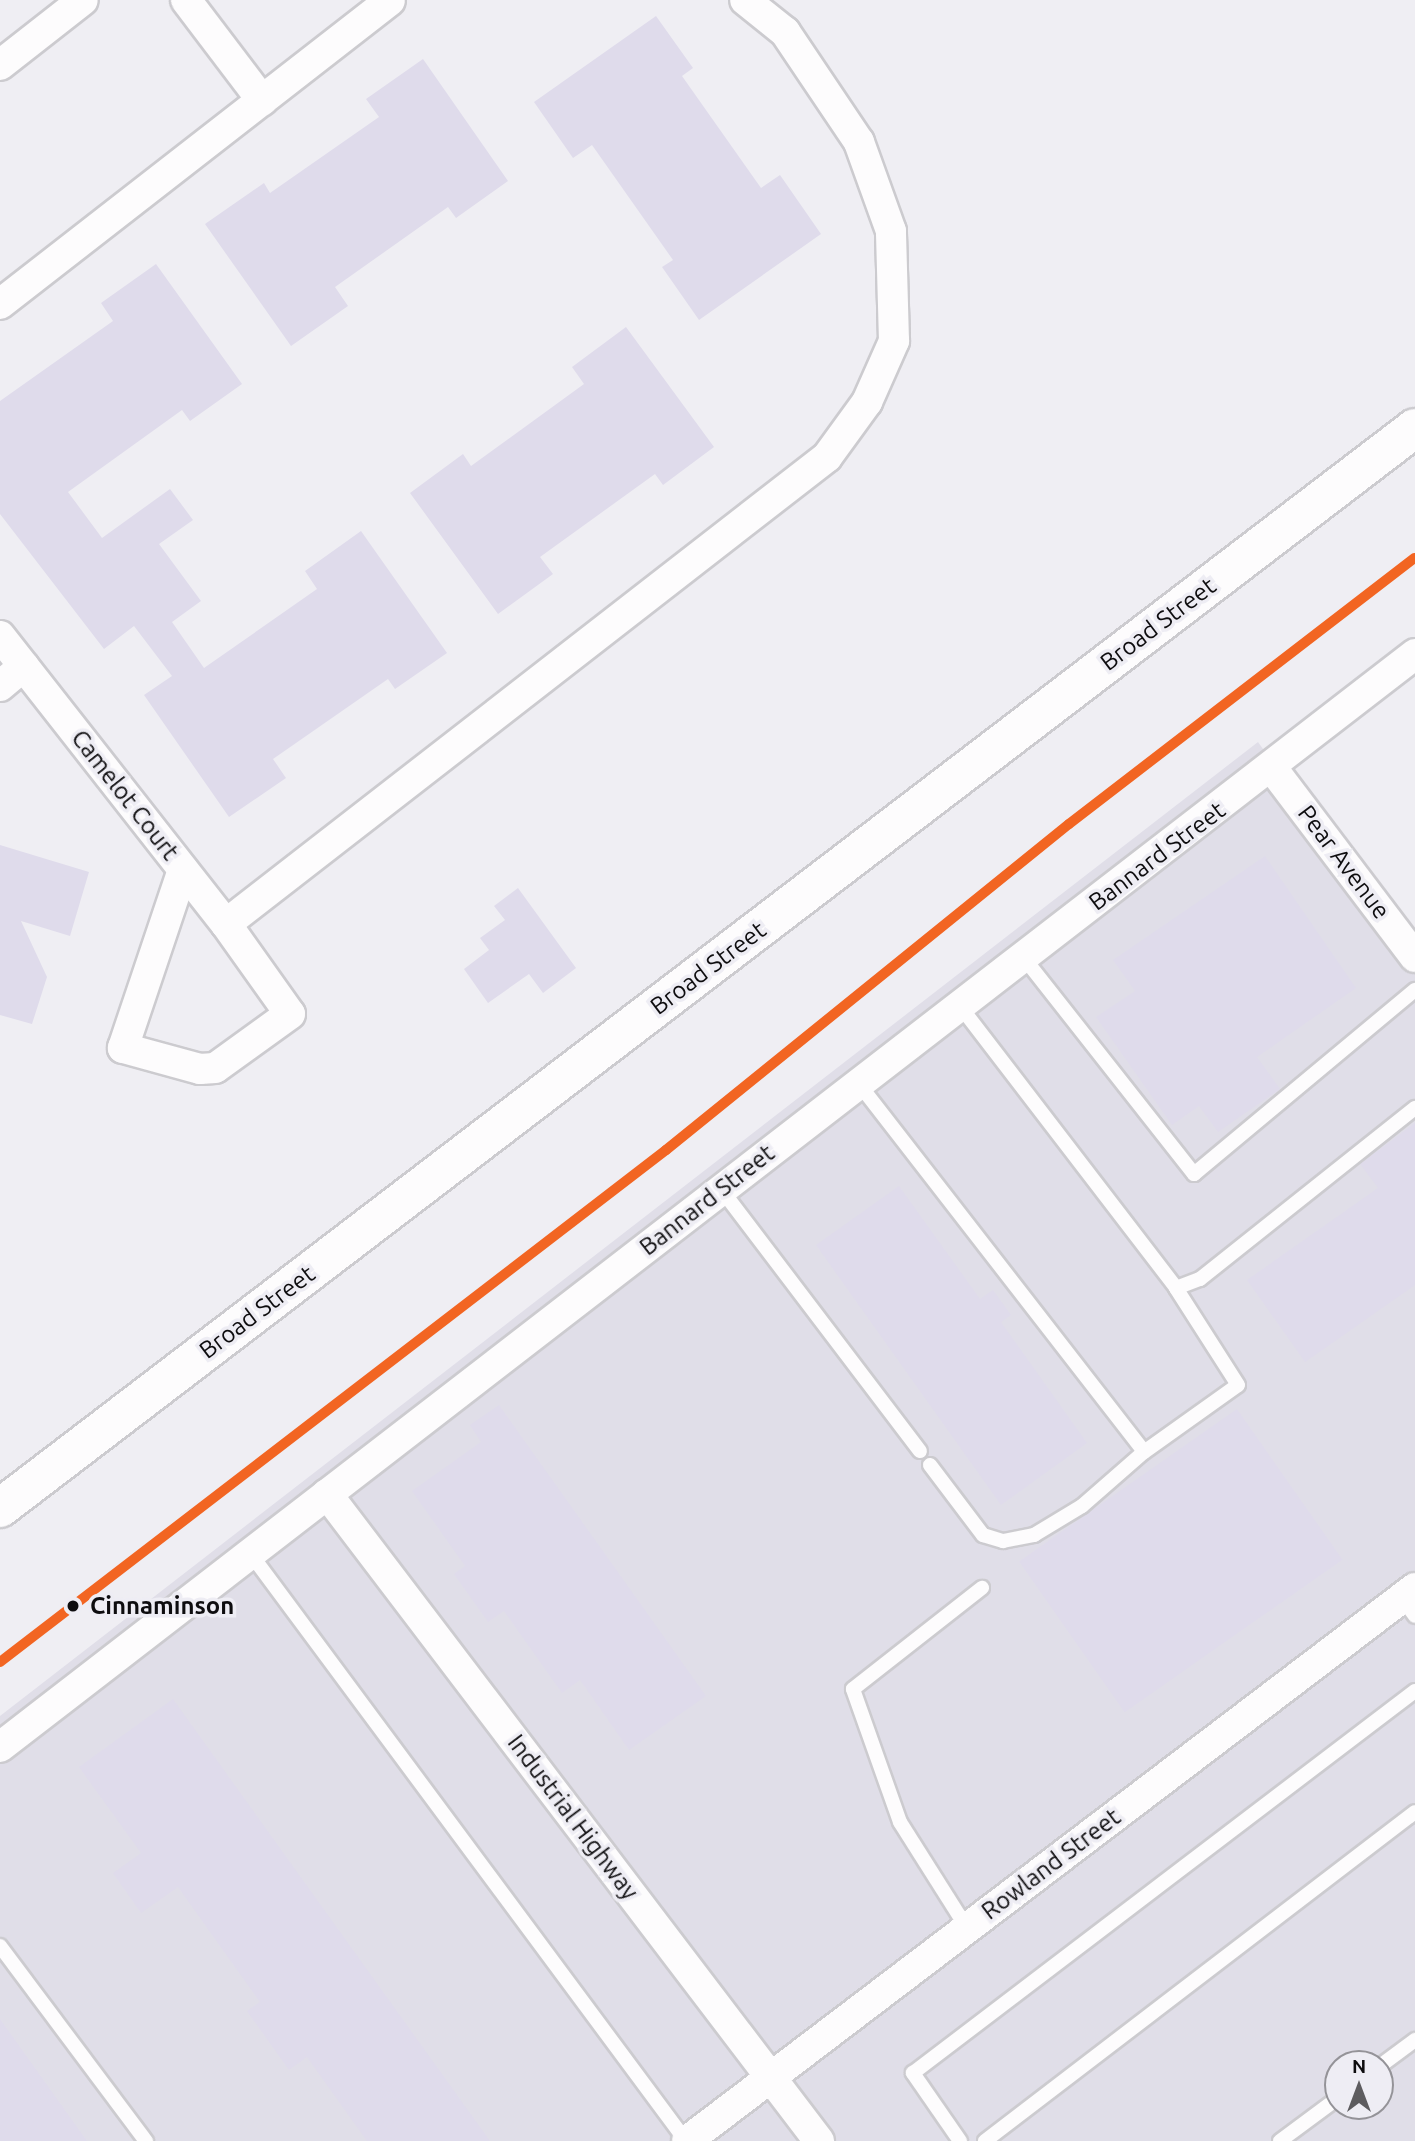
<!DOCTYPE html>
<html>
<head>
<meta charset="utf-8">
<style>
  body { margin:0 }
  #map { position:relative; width:1415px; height:2141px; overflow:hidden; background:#efeef3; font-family:Ubuntu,sans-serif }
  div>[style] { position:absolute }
  .built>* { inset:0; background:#e0dee8 }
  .building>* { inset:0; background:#dfdbeb; transform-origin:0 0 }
  .roads { filter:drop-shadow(2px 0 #cccbcf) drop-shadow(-2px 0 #cccbcf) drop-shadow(0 2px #cccbcf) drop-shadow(0 -2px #cccbcf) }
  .service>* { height:14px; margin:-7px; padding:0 7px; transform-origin:7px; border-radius:7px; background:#fdfcfd }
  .minor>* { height:30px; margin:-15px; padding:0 15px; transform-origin:15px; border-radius:15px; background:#fdfcfd }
  .primary>* { height:38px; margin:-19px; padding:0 19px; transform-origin:19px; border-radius:19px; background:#fdfcfd }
  .rail-1>* { height:10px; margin:-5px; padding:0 5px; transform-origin:5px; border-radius:5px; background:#f26522 }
  .dots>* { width:19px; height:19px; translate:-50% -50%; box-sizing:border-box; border:4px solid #eeedf4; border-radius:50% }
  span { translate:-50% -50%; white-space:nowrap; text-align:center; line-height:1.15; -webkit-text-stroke:7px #eeedf4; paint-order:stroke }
  .street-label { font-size:24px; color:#0e0d0f }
  .stop-label { font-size:24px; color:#0e0d0f; font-weight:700 }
  .left { translate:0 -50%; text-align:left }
  .north { position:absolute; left:1324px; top:2050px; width:70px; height:70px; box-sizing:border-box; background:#eeedf4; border:2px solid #949398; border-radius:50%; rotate:0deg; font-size:19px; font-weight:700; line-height:28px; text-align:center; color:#0e0d0f }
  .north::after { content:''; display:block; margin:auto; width:24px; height:32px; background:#5d5c5f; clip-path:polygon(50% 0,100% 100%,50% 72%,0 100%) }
</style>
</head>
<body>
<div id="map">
  <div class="built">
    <div style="clip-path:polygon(evenodd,1258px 742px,1415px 960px,1415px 2141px,0 2141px,0 1716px,1258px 742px,1338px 2064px,1380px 2064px,1380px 2106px,1338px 2106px,1338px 2064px)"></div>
  </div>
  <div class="building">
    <div style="clip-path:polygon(656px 16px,693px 68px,682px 76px,761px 188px,780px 175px,821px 234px,699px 320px,662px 267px,673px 260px,592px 145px,573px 158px,534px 102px)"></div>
    <div style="clip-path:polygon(423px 59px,508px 181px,456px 218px,448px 207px,335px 287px,348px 306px,291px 346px,205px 224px,264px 183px,270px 193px,379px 117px,366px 99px)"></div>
    <div style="clip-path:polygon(156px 264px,242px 384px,190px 421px,182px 410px,68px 492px,102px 538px,170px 489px,193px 520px,159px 544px,201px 601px,172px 622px,204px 668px,317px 589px,305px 571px,361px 531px,447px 653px,395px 689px,388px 679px,273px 759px,286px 778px,229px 817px,144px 695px,172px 676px,134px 626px,104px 649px,0 514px,0 401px,113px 321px,101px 303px)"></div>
    <div style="clip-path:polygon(626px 327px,714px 447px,663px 485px,655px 474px,540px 557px,553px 574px,498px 614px,410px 493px,463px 454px,471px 466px,584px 384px,572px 367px)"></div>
    <div style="clip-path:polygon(0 845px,89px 872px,70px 936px,21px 921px,47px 977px,32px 1024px,0 1015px)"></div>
    <div style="clip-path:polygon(1265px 856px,1356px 988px,1257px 1057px,1280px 1089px,1218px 1132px,1199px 1106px,1172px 1125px,1096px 1017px,1135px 991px,1113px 960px)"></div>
    <div style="clip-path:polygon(518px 888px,576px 968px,543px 993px,529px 974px,488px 1003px,464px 969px,489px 950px,480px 938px,505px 920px,494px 906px)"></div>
    <div style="clip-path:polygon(1415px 1123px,1415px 1285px,1305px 1362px,1247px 1280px,1378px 1188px,1360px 1164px)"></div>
    <div style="clip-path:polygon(899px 1186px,980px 1299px,993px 1290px,1011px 1315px,1001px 1322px,1087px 1443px,1001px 1505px,816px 1245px)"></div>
    <div style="clip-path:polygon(499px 1405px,706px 1696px,629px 1750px,580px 1680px,562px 1693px,504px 1611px,488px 1622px,454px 1574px,465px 1566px,412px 1491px,481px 1442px,470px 1425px)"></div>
    <div style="left:1237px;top:1409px;width:184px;height:266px;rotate:55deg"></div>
    <div style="clip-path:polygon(173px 1699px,490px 2141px,367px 2141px,307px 2057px,289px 2070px,247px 2011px,260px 2002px,178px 1887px,141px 1913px,113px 1873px,141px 1853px,79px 1767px)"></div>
    <div style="clip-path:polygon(0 2019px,87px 2141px,0 2141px)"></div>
  </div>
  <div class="roads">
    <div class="service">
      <div style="left:1024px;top:958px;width:275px;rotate:51.8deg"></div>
      <div style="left:1194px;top:1174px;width:288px;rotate:-39.8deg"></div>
      <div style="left:960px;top:1006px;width:355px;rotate:52.5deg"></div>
      <div style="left:1176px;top:1288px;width:26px;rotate:-21deg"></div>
      <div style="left:1200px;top:1279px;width:275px;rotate:-38.5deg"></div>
      <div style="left:859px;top:1084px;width:465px;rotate:52.2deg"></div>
      <div style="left:1144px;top:1452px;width:115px;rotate:-35.5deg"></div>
      <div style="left:1238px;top:1385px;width:115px;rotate:-122.6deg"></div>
      <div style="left:721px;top:1189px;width:329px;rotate:52.8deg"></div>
      <div style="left:930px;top:1465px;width:88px;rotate:52.9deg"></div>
      <div style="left:983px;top:1535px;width:21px;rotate:17deg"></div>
      <div style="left:1003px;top:1541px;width:32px;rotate:-11deg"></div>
      <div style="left:1034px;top:1535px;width:56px;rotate:-31.1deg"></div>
      <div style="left:1082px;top:1506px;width:82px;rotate:-41.1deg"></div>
      <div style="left:250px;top:1553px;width:732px;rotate:53.44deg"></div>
      <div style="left:1402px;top:1598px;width:22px;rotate:54deg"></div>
      <div style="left:967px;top:1928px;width:125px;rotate:-122.3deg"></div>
      <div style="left:900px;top:1822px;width:141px;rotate:-109.5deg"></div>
      <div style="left:853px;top:1689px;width:164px;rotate:-38.1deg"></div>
      <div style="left:0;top:1946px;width:244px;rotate:53.2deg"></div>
      <div style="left:1380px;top:2066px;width:44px;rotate:-36.6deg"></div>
      <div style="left:960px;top:2141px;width:83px;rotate:-124.7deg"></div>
      <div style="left:913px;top:2073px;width:631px;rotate:-37.27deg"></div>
      <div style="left:985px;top:2141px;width:541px;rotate:-37.42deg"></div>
      <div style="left:1280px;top:2141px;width:72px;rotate:-36.6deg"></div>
    </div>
    <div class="minor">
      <div style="left:186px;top:0;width:126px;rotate:52.8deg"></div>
      <div style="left:0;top:65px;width:105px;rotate:-38.1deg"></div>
      <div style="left:0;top:304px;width:494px;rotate:-37.9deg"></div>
      <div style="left:0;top:636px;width:366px;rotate:51.9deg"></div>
      <div style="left:226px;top:924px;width:110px;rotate:54.6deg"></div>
      <div style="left:290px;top:1014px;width:92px;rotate:144.2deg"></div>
      <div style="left:215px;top:1068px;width:15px;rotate:176deg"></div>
      <div style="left:200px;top:1069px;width:80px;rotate:-164.7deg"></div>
      <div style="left:123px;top:1048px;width:188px;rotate:-71.4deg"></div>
      <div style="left:0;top:686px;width:31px;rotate:-40deg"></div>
      <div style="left:1272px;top:768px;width:237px;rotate:52.9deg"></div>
      <div style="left:226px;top:924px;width:761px;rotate:-37.85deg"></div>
      <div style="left:827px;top:457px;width:68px;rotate:-54deg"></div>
      <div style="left:867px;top:402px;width:67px;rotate:-66.1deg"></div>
      <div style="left:894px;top:341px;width:110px;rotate:-91.6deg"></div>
      <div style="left:891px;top:231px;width:95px;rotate:-109.8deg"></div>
      <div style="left:859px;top:142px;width:133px;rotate:-123.9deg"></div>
      <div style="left:785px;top:32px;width:51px;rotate:-141.3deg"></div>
      <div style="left:327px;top:1494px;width:813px;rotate:52.75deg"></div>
      <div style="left:0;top:1747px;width:1788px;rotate:-37.68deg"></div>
      <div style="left:687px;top:2141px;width:914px;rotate:-37.22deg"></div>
    </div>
    <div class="primary">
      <div style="left:0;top:1508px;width:1780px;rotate:-37.35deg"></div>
    </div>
  </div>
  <div class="rail-1">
    <div style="left:0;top:1662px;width:840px;rotate:-37.55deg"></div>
    <div style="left:666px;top:1150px;width:518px;rotate:-38.97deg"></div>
    <div style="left:1069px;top:824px;width:436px;rotate:-37.6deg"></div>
  </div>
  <div class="dots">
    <div style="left:73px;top:1606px;background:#0e0d0f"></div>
  </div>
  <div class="street-label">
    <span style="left:1158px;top:624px;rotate:-37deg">Broad Street</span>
    <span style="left:125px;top:795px;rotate:52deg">Camelot Court</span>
    <span style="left:1157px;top:856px;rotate:-37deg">Bannard Street</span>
    <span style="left:1344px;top:862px;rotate:53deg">Pear Avenue</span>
    <span style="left:708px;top:968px;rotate:-37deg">Broad Street</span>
    <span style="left:707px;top:1200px;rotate:-38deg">Bannard Street</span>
    <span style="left:257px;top:1312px;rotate:-37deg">Broad Street</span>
    <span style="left:573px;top:1817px;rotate:53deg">Industrial Highway</span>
    <span style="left:1051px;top:1864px;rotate:-37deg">Rowland Street</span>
  </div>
  <div class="stop-label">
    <span class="left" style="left:90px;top:1606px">Cinnaminson</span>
  </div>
  <div class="north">N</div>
</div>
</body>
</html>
